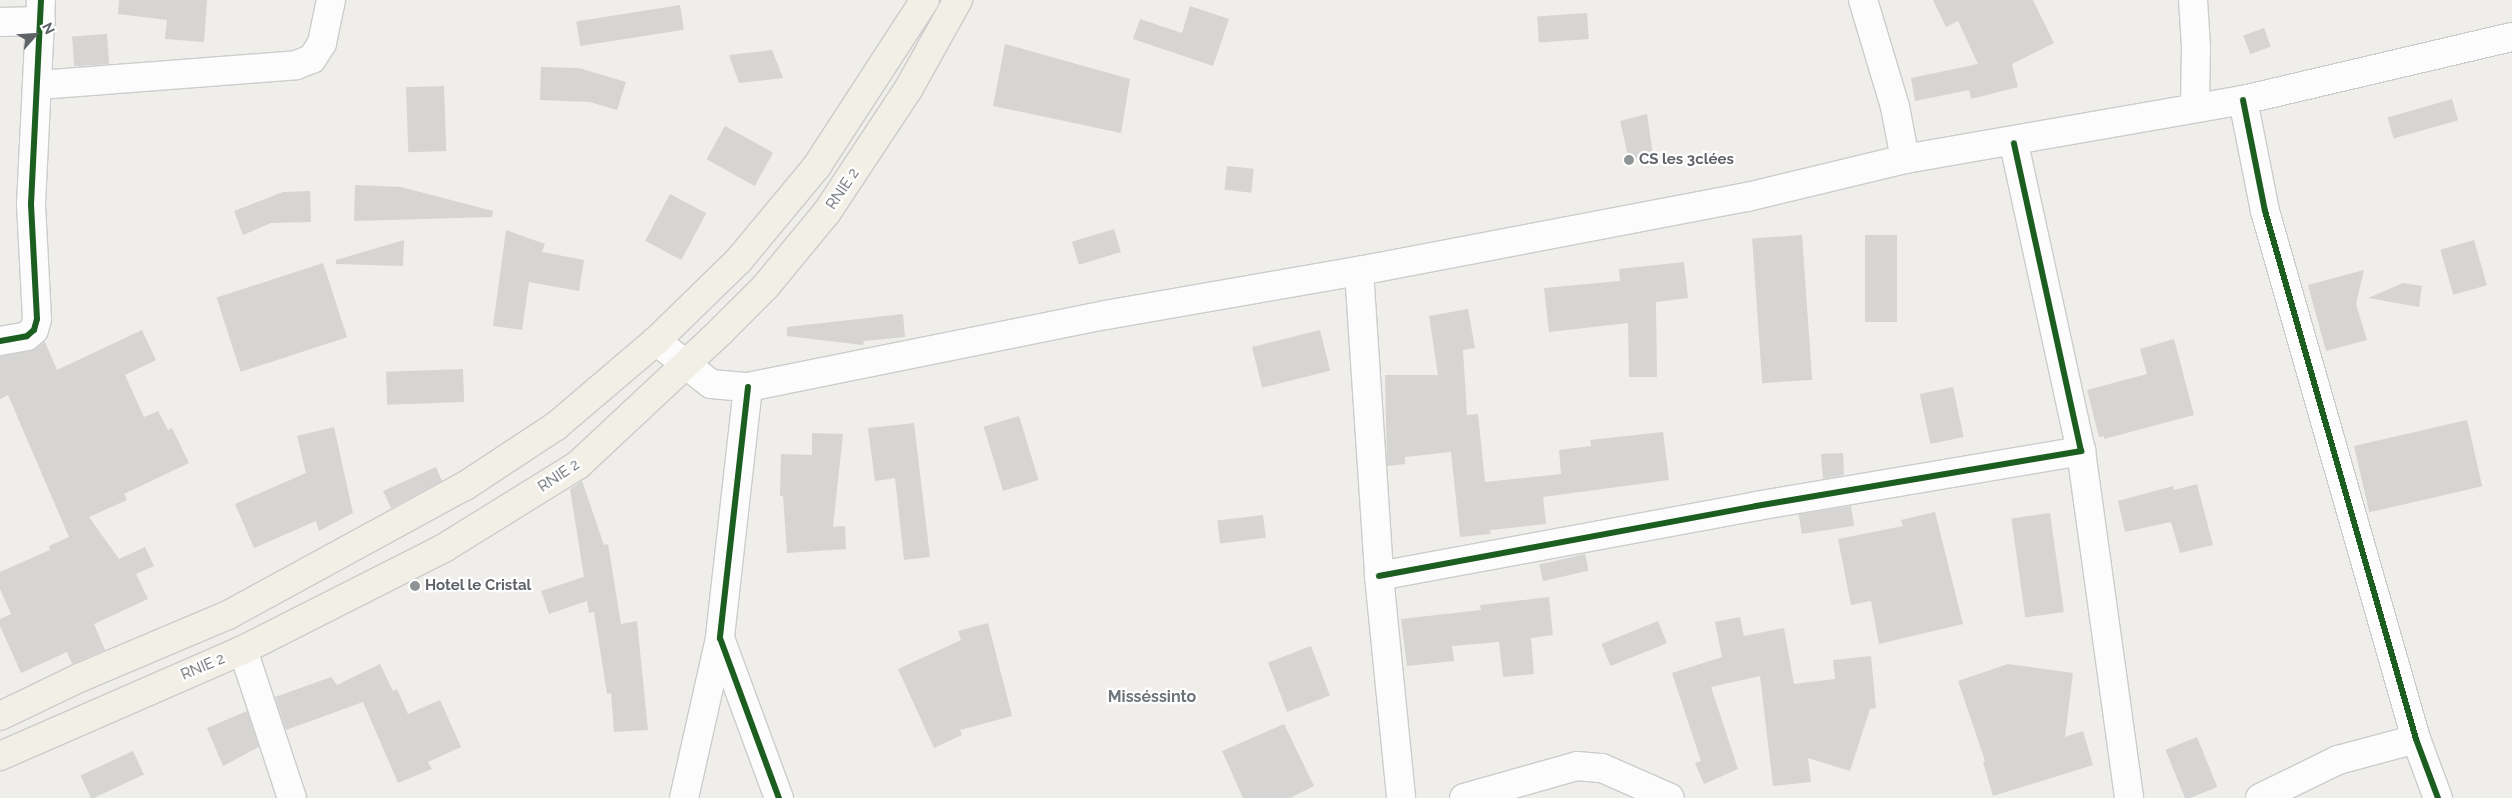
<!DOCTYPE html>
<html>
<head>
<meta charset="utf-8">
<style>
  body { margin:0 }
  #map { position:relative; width:2512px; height:798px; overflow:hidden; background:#efeeea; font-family:Raleway,sans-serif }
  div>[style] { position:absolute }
  .building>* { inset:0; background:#d6d5d3; transform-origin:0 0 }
  .roads { filter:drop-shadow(1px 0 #cbcccc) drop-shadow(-1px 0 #cbcccc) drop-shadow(0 1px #cbcccc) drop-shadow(0 -1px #cbcccc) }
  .minor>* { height:28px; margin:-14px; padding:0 14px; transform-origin:14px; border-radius:14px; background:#fdfcfc }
  .secondary>* { height:28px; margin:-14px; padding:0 14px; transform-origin:14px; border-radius:14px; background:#fdfcfc }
  .trunk>* { height:28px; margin:-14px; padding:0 14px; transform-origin:14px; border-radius:14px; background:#f2f0e6 }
  .cycleway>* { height:6px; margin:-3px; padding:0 3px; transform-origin:3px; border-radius:3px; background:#1b5e20 }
  .dots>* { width:14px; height:14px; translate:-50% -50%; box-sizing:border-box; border:2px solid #fff; border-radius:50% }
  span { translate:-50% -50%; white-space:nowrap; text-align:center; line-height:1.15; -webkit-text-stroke:4.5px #fff; paint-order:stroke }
  .poi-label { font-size:15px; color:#5f6368; font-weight:700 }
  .left { translate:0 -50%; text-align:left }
  .street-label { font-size:15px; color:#5f6368 }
  .neighbourhood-label { font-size:16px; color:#70757a; font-weight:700 }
  .north { position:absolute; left:10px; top:10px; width:50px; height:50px; -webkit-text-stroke:4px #fff; paint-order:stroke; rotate:64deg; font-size:14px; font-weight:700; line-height:20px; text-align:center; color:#5f6368 }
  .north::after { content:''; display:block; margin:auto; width:18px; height:22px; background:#5f6368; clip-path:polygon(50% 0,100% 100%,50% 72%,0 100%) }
</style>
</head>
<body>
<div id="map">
  <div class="building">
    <div style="clip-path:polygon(119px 0,207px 0,204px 42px,165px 39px,167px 20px,118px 14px)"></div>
    <div style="clip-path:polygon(1933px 0,2033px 0,2054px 43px,2012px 64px,2018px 87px,1971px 99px,1969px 90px,1915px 101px,1911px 78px,1978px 64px,1958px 21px,1946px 27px)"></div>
    <div style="left:680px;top:5px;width:25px;height:105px;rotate:81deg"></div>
    <div style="clip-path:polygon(1190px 6px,1229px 19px,1213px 66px,1133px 39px,1140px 19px,1182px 33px)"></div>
    <div style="left:1587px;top:13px;width:26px;height:50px;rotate:86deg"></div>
    <div style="left:2264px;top:28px;width:20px;height:22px;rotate:70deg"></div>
    <div style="left:107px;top:34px;width:30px;height:35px;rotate:86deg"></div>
    <div style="clip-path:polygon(1005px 44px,1130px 79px,1121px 133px,993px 106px)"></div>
    <div style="clip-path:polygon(772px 50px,783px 78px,739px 83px,729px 55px)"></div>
    <div style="clip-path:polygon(541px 67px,579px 68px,626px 82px,617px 110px,590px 102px,540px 100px)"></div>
    <div style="left:444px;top:86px;width:65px;height:38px;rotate:88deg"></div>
    <div style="left:2452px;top:99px;width:22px;height:67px;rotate:74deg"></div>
    <div style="clip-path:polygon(1647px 114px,1653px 155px,1629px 160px,1620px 121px)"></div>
    <div style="left:725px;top:126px;width:55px;height:38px;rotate:29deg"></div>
    <div style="left:1227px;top:166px;width:27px;height:24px;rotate:6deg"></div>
    <div style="clip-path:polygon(355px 185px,401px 187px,493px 211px,492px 217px,354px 221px)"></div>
    <div style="clip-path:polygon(310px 191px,311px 222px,271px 223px,243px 235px,234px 211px,283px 192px)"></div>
    <div style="left:670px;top:194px;width:41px;height:53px;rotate:28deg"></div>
    <div style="left:1114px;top:229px;width:24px;height:44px;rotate:73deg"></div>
    <div style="clip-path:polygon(506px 230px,545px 244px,542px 252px,584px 260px,579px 291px,529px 282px,522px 330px,493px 326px)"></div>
    <div style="left:1802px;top:235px;width:145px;height:50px;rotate:86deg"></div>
    <div style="left:1897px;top:235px;width:87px;height:32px;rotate:90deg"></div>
    <div style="clip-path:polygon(404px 240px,403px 266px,336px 264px,336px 260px)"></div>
    <div style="left:2474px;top:240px;width:47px;height:35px;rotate:74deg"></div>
    <div style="clip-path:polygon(1684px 262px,1688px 298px,1656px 302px,1657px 377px,1629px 377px,1628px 323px,1549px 332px,1544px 288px,1620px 281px,1619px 269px)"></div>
    <div style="left:323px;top:263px;width:78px;height:112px;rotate:72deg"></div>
    <div style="clip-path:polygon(2364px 270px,2356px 304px,2367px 340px,2326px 351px,2308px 285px)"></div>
    <div style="clip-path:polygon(2403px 283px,2422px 286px,2419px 307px,2368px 298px)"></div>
    <div style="clip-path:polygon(1468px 309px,1475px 348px,1463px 350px,1467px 415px,1478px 414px,1485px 482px,1561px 474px,1559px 450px,1591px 446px,1590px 440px,1663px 432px,1669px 480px,1543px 497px,1546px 524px,1490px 530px,1491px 534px,1460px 537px,1451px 452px,1405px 457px,1405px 464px,1387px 466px,1385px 375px,1438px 375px,1429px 316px)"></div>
    <div style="clip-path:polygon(903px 314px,905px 337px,864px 341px,863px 345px,787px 336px,787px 327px)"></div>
    <div style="clip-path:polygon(142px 330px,156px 360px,125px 375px,144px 417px,158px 411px,168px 430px,172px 428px,189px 463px,124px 494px,127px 500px,89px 517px,119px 559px,145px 547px,154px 566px,136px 574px,148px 599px,94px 624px,105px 650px,72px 664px,67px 652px,21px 673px,0 626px,0 619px,11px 614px,0 589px,0 572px,50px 550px,49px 546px,69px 537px,8px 395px,0 399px,0 356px,30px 351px,45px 342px,57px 370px)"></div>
    <div style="left:1320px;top:330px;width:42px;height:70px;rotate:76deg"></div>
    <div style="clip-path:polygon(2174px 339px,2194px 415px,2104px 439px,2104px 436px,2099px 437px,2087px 390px,2147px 374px,2140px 349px)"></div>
    <div style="left:463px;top:369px;width:33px;height:77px;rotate:88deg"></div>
    <div style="left:1953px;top:387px;width:51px;height:34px;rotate:78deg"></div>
    <div style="left:1019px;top:416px;width:67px;height:37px;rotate:73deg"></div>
    <div style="left:2467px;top:420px;width:68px;height:116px;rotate:77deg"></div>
    <div style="clip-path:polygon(914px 423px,930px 557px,904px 560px,895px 478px,875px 481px,868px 428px)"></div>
    <div style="clip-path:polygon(334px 427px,353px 513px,319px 531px,316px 521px,254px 548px,235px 504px,306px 473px,297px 436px)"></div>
    <div style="clip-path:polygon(812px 433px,843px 434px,833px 527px,845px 526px,846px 549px,787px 553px,783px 496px,780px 496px,781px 454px,812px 455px)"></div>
    <div style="clip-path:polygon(1843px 453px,1844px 475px,1823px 479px,1821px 454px)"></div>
    <div style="clip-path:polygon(436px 467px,442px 481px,391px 508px,383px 491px)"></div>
    <div style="clip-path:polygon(582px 481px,604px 545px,608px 544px,621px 624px,637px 621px,648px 730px,614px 732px,611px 693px,607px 694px,594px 612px,589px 613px,587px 601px,549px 614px,541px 591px,584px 577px,570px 489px)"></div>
    <div style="clip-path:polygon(2197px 484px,2213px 545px,2180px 553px,2171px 522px,2125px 532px,2118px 501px,2173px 486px,2174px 490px)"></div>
    <div style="left:1851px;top:506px;width:20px;height:53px;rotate:81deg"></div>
    <div style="clip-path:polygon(1935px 512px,1963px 624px,1879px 644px,1871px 601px,1851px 605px,1838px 539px,1903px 526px,1901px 520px)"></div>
    <div style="left:2050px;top:513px;width:100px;height:39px;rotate:82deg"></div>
    <div style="left:1263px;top:515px;width:23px;height:46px;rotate:83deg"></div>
    <div style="left:1585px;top:554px;width:17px;height:47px;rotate:77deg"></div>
    <div style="clip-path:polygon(1549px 597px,1553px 635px,1531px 638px,1534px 674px,1503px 677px,1499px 642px,1452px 646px,1454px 661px,1407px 666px,1401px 619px,1481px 610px,1480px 605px)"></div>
    <div style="clip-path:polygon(1740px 617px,1744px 636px,1784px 628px,1794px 684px,1835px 679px,1833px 660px,1871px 656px,1876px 708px,1870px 709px,1850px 771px,1808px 758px,1811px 782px,1773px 786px,1760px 676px,1711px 687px,1738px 769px,1704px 784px,1695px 763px,1701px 761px,1672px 673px,1722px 657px,1715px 622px)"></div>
    <div style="left:1658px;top:621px;width:24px;height:61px;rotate:68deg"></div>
    <div style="clip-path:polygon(988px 623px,1012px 716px,960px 730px,962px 735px,934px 748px,898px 669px,961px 640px,958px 631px)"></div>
    <div style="left:1311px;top:646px;width:53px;height:46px;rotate:69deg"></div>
    <div style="clip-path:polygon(380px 664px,393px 691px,397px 689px,408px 714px,440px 700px,461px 747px,428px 762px,432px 769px,398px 783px,363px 702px,286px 730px,275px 697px,331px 677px,337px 685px)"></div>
    <div style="clip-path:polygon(2008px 664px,2073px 673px,2065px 737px,2083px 731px,2093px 765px,1993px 796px,1983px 762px,1985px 761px,1958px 681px)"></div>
    <div style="clip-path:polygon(247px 711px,259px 747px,223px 766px,207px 728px)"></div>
    <div style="clip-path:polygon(1284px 724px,1314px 786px,1290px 798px,1243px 798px,1222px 751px)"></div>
    <div style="left:2197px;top:737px;width:54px;height:34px;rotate:68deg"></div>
    <div style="left:133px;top:751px;width:26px;height:58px;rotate:65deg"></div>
  </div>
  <div class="roads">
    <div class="minor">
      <div style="left:1863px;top:0;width:112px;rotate:73.3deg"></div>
      <div style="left:1895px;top:107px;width:53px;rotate:79.1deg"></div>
      <div style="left:2193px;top:0;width:47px;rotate:86.3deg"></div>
      <div style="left:2196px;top:47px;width:60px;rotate:91deg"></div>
      <div style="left:0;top:22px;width:41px;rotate:-1.4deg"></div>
      <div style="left:39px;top:85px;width:258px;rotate:-4.4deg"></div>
      <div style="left:296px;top:65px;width:17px;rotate:-21deg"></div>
      <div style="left:312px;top:59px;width:19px;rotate:-58deg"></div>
      <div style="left:322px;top:43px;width:44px;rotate:-78.2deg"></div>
      <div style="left:2243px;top:100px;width:113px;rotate:78.8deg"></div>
      <div style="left:2265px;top:211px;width:549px;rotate:74.04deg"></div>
      <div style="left:2416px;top:739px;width:63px;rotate:69.6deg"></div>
      <div style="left:1359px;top:271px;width:306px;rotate:86.2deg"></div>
      <div style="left:1379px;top:576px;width:223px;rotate:84.3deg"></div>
      <div style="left:0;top:341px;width:27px;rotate:-10deg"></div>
      <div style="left:27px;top:336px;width:9px;rotate:-41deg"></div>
      <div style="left:34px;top:330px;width:11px;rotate:-75deg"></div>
      <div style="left:37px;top:319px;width:115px;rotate:-93deg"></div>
      <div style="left:31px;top:204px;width:204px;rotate:-87.2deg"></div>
      <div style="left:748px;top:387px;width:253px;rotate:96.4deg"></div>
      <div style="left:720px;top:638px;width:171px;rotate:69.8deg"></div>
      <div style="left:2081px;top:451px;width:350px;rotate:82.1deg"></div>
      <div style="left:1379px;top:576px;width:383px;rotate:-10.5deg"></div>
      <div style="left:1756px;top:506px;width:330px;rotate:-9.6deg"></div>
      <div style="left:2081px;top:451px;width:315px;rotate:-102.3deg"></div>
      <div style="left:243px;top:650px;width:156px;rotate:71.7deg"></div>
      <div style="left:684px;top:798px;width:164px;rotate:-77.3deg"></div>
      <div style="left:1464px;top:798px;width:117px;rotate:-15.8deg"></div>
      <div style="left:1577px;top:766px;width:25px;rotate:5deg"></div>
      <div style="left:1602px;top:768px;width:74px;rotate:23.8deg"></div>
      <div style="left:2260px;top:798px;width:87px;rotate:-26deg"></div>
      <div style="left:2338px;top:760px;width:81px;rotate:-15.1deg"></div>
    </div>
    <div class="secondary">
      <div style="left:656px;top:341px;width:70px;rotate:38deg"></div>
      <div style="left:711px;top:384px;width:37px;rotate:5deg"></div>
      <div style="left:748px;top:387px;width:365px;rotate:-11.4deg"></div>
      <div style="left:1106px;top:315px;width:257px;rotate:-9.9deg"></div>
      <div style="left:1359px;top:271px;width:395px;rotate:-10.8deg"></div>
      <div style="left:1747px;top:197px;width:163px;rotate:-13.5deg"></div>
      <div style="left:1905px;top:159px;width:343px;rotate:-9.9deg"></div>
      <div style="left:2243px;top:100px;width:276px;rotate:-13.2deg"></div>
    </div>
    <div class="trunk">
      <div style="left:0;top:716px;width:88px;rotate:-25.7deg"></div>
      <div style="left:79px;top:678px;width:162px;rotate:-22.9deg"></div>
      <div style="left:228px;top:615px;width:270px;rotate:-28.6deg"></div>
      <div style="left:465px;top:486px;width:109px;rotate:-33.4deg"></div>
      <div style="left:556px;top:426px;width:131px;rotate:-40.4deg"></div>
      <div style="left:656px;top:341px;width:116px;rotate:-44.3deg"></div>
      <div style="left:739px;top:260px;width:122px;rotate:-50.3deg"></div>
      <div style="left:817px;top:166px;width:198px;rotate:-57deg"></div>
      <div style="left:0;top:756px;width:265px;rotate:-23.6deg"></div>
      <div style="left:243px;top:650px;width:225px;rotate:-26.9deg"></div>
      <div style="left:444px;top:548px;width:158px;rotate:-31.8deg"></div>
      <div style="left:578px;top:465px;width:195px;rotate:-43.1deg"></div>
      <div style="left:720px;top:332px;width:65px;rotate:-45deg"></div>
      <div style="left:766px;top:286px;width:96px;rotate:-50.5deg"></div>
      <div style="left:827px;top:212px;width:149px;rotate:-56.5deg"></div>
      <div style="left:909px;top:88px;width:101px;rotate:-60.9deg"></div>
    </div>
  </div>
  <div class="cycleway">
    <div style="left:2243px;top:100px;width:113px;rotate:78.8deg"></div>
    <div style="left:2265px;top:211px;width:549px;rotate:74.04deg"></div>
    <div style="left:2416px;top:739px;width:63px;rotate:69.6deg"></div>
    <div style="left:0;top:341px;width:27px;rotate:-10deg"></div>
    <div style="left:27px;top:336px;width:9px;rotate:-41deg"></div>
    <div style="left:34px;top:330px;width:11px;rotate:-75deg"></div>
    <div style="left:37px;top:319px;width:115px;rotate:-93deg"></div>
    <div style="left:31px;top:204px;width:204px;rotate:-87.2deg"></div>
    <div style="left:748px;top:387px;width:253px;rotate:96.4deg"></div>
    <div style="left:720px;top:638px;width:171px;rotate:69.8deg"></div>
    <div style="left:1379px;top:576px;width:383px;rotate:-10.5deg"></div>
    <div style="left:1756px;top:506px;width:330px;rotate:-9.6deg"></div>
    <div style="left:2081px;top:451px;width:315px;rotate:-102.3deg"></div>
  </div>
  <div class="dots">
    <div style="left:1629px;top:160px;background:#919496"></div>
    <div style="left:415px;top:586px;background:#919496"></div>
  </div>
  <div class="poi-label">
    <span class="left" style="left:1639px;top:160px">CS les 3clées</span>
    <span class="left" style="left:425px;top:586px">Hotel le Cristal</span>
  </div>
  <div class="street-label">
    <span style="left:843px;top:189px;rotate:-56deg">RNIE 2</span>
    <span style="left:559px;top:476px;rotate:-34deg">RNIE 2</span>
    <span style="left:203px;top:667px;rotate:-23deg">RNIE 2</span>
  </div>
  <div class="neighbourhood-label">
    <span style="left:1152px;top:697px">Misséssinto</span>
  </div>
  <div class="north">N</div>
</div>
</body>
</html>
